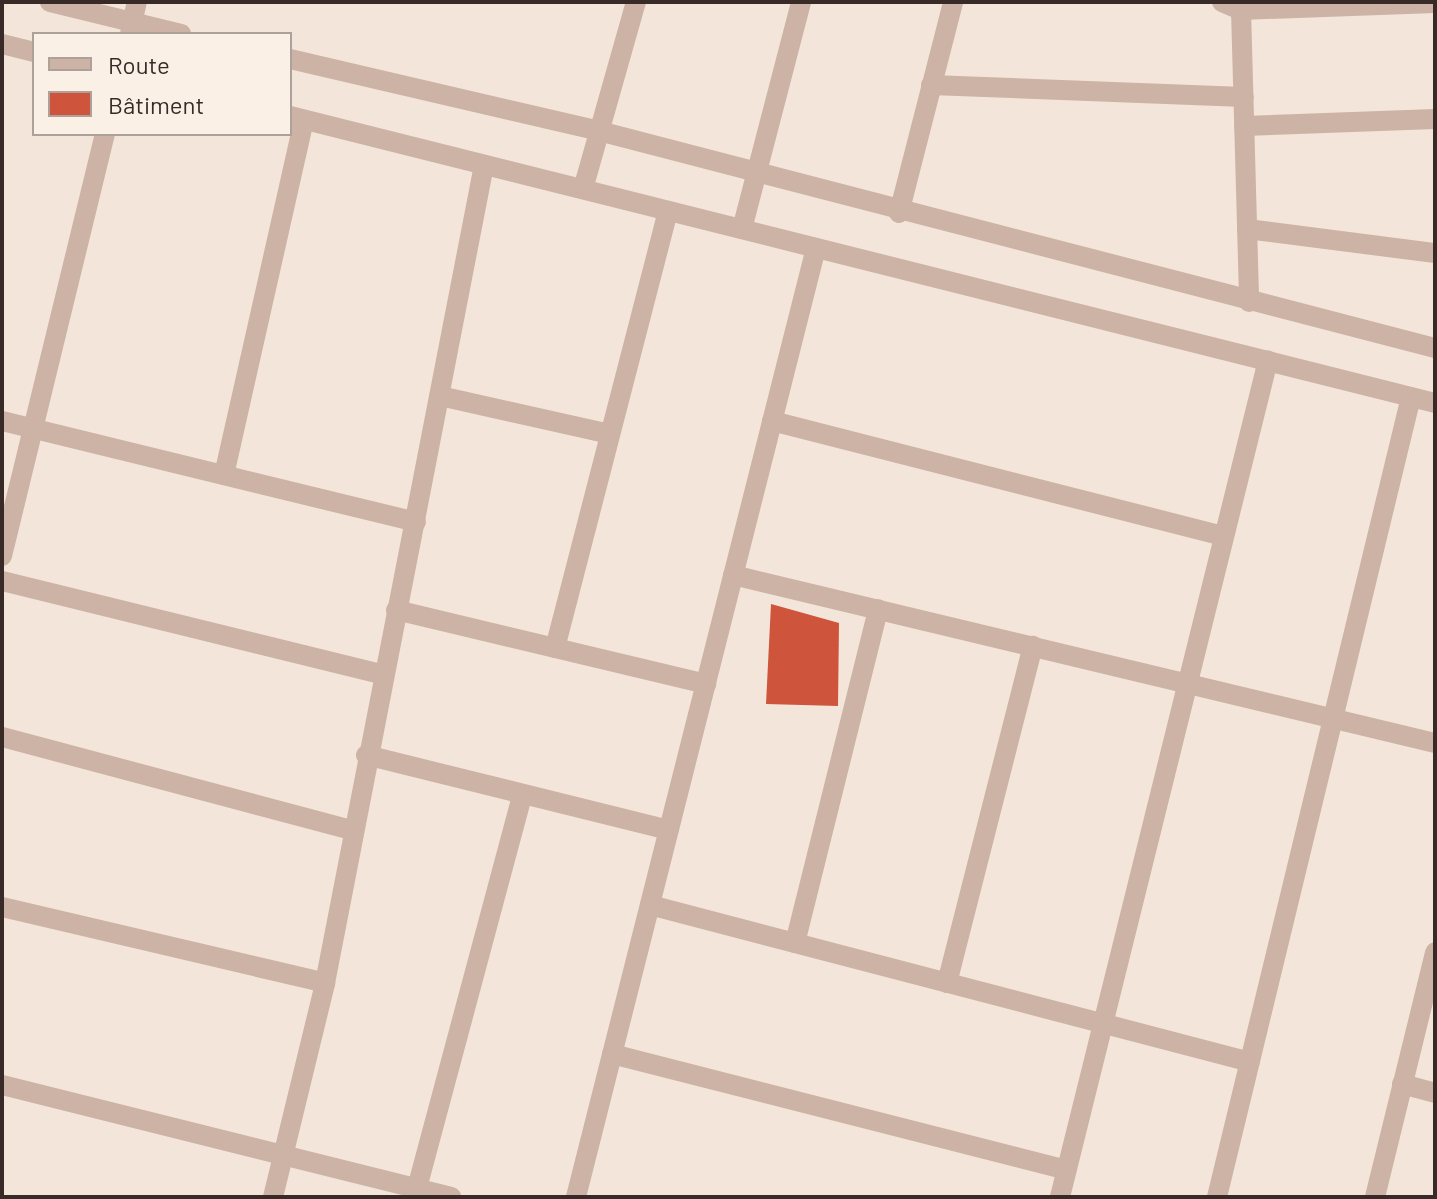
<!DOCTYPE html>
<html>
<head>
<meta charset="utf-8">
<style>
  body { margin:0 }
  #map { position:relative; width:1437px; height:1199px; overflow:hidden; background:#f3e5d9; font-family:Barlow,sans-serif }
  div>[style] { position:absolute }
  .building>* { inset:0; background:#cf543c }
  .minor>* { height:20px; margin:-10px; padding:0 10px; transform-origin:10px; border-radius:10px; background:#ccb3a5 }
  span { translate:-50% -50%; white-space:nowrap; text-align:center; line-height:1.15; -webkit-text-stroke:7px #fbf0e6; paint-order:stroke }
  .frame { position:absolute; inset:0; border:4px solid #372a27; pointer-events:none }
  .legend { position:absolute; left:32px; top:32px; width:260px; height:104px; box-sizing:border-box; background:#fbf0e6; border:2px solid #ada19a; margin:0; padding:10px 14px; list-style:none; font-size:24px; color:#372a27 }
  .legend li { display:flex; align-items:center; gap:16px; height:40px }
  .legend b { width:40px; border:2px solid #ada19a }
</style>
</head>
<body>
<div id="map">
  <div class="building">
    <div style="clip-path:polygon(771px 604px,839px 623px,838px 706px,766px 704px)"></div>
  </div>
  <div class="minor">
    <div style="left:50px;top:2px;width:135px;rotate:13.7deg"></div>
    <div style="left:1222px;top:2px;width:21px;rotate:23deg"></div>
    <div style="left:1241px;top:10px;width:194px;rotate:-2.1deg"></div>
    <div style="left:1241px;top:10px;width:292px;rotate:88.4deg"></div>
    <div style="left:130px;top:34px;width:33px;rotate:-78deg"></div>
    <div style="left:2px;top:44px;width:33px;rotate:14deg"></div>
    <div style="left:290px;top:59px;width:317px;rotate:13.1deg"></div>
    <div style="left:599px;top:131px;width:864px;rotate:14.55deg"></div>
    <div style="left:931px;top:85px;width:313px;rotate:2.2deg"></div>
    <div style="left:290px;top:116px;width:1180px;rotate:14.07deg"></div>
    <div style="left:1244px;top:126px;width:191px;rotate:-2.1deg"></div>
    <div style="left:583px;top:189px;width:194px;rotate:-74.2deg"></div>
    <div style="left:899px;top:213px;width:218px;rotate:-75.6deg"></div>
    <div style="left:742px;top:229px;width:235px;rotate:-75.4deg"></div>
    <div style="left:1247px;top:229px;width:190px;rotate:7.3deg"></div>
    <div style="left:440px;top:396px;width:174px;rotate:12.6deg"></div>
    <div style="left:2px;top:421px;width:426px;rotate:13.7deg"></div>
    <div style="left:772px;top:421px;width:466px;rotate:14.3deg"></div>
    <div style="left:224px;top:475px;width:364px;rotate:-77.3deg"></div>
    <div style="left:2px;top:556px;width:434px;rotate:-76.3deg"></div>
    <div style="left:733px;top:575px;width:722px;rotate:13.46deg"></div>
    <div style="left:2px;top:581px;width:389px;rotate:13.8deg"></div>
    <div style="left:396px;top:610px;width:319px;rotate:13.4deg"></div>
    <div style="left:555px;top:648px;width:451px;rotate:-75.5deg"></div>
    <div style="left:2px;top:737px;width:362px;rotate:14.9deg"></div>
    <div style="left:366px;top:755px;width:312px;rotate:13.9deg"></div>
    <div style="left:650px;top:905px;width:620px;rotate:14.66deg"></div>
    <div style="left:2px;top:907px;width:332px;rotate:13.2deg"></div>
    <div style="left:795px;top:943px;width:344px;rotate:-76deg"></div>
    <div style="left:947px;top:983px;width:348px;rotate:-75.7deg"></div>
    <div style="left:612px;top:1054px;width:469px;rotate:14.3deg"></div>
    <div style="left:1402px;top:1084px;width:34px;rotate:15deg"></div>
    <div style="left:2px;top:1085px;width:463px;rotate:14deg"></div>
    <div style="left:417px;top:1188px;width:407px;rotate:-75deg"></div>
    <div style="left:273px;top:1197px;width:220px;rotate:-76.3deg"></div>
    <div style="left:325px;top:983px;width:833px;rotate:-79deg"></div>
    <div style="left:576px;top:1197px;width:979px;rotate:-75.81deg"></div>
    <div style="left:1060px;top:1197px;width:862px;rotate:-76.04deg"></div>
    <div style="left:1217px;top:1197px;width:823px;rotate:-76.37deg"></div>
    <div style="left:1375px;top:1197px;width:252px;rotate:-76.2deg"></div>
  </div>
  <div class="frame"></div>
  <ul class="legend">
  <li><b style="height:10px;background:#ccb3a5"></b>Route</li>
  <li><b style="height:22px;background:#cf543c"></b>Bâtiment</li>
  </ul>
</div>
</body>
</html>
